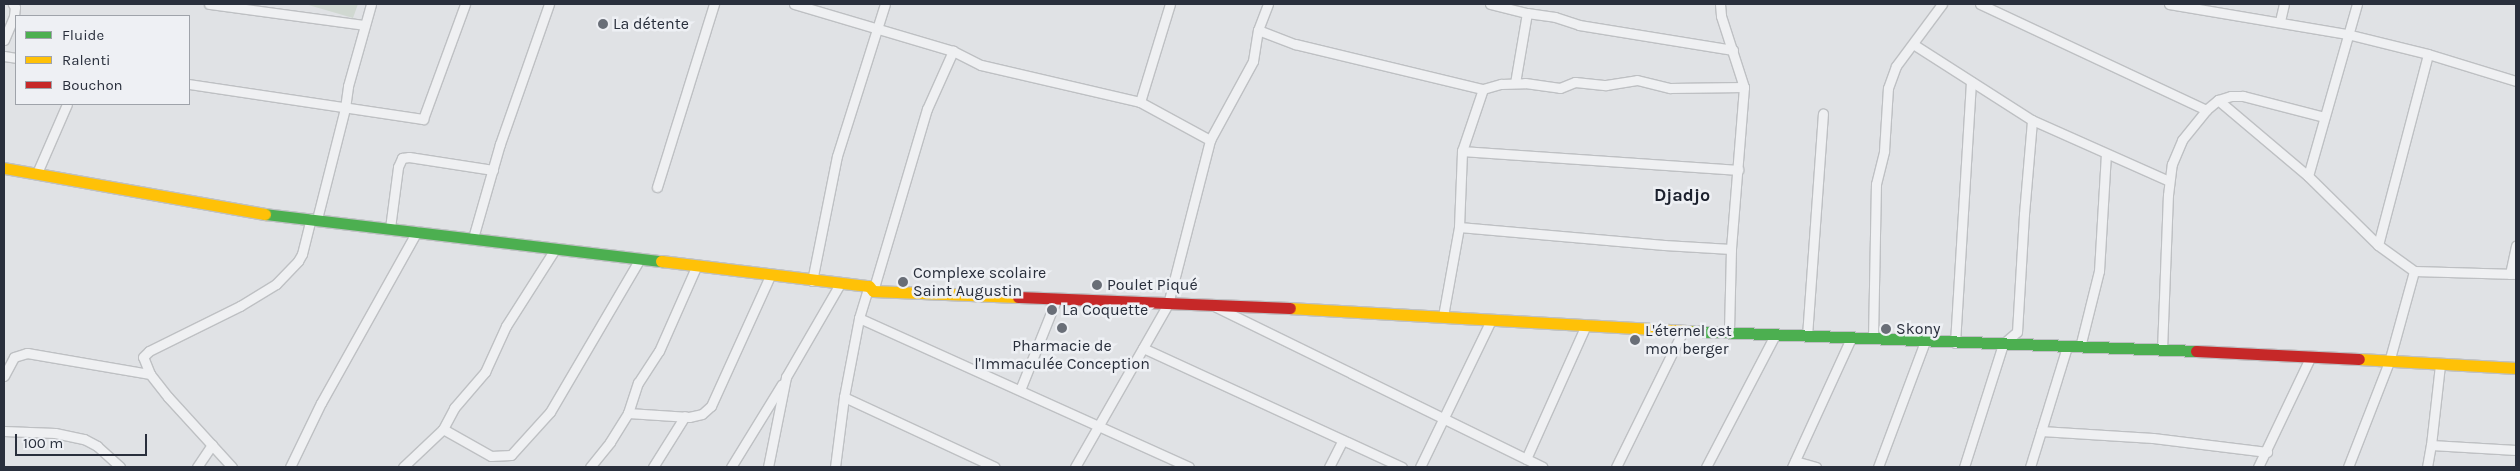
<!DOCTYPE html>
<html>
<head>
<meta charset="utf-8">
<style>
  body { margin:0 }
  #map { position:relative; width:2520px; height:471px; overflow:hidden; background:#e0e2e5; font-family:Karla,sans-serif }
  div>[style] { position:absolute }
  .green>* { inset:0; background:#d0d8d1 }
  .roads { filter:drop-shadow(1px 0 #bec0c3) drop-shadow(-1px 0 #bec0c3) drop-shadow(0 1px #bec0c3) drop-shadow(0 -1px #bec0c3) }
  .street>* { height:9px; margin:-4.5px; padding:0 4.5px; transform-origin:4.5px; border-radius:4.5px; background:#eff0f2 }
  .fast>* { height:11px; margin:-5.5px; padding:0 5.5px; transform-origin:5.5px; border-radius:5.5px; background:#4caf50 }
  .slow>* { height:11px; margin:-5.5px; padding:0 5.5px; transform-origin:5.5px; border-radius:5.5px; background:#ffc107 }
  .jam>* { height:11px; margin:-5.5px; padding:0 5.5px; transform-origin:5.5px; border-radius:5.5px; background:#c62828 }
  .dots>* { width:14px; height:14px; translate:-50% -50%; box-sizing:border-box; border:2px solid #eef0f4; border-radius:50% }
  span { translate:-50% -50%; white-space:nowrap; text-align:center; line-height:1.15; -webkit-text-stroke:5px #eef0f4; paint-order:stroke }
  .poi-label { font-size:16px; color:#292f3c }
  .left { translate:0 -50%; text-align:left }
  .neighbourhood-label { font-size:18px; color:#1b202d; font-weight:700 }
  .frame { position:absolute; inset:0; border:5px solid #292f3c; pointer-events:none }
  .legend { position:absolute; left:15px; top:15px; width:175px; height:90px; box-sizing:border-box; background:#eef0f4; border:1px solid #9fa3aa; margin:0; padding:6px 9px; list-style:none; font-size:15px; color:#292f3c }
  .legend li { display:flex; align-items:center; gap:10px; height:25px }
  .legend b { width:25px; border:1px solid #9fa3aa }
  .scale { position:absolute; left:15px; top:434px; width:132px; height:22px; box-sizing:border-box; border:2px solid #292f3c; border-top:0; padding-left:6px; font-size:15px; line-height:18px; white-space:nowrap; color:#292f3c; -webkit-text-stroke:4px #eef0f4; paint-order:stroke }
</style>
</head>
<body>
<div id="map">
  <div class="green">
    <div style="clip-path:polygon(305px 4px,358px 4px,353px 18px)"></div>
  </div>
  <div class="roads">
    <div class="street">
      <div style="left:209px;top:4px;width:157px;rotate:7.7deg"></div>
      <div style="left:794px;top:4px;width:166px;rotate:16.5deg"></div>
      <div style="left:953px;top:51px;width:31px;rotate:27deg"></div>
      <div style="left:981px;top:65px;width:163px;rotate:13.1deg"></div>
      <div style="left:1140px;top:102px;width:80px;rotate:28.5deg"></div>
      <div style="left:1490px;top:4px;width:38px;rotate:14deg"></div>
      <div style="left:1527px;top:13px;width:28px;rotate:8deg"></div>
      <div style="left:1555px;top:17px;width:25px;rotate:18deg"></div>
      <div style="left:1579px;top:25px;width:156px;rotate:9.2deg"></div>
      <div style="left:1720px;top:4px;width:12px;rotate:85deg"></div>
      <div style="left:1721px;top:16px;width:75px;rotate:72.1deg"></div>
      <div style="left:1744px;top:87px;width:163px;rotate:94.6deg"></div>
      <div style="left:1731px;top:249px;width:84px;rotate:91.4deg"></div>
      <div style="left:1980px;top:4px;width:250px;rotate:25.1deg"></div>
      <div style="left:2169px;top:4px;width:181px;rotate:9.6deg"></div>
      <div style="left:2347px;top:34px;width:83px;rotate:13.9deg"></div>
      <div style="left:2428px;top:54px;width:92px;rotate:17.1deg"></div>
      <div style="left:2280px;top:21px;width:17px;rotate:-77deg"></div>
      <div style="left:1258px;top:30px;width:40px;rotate:21deg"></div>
      <div style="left:1295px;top:44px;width:193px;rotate:13.5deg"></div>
      <div style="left:1483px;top:89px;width:19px;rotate:-16deg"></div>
      <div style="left:1501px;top:84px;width:24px;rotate:-2deg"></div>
      <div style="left:1525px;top:83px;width:35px;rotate:8deg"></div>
      <div style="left:1560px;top:88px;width:16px;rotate:-22deg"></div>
      <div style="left:1575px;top:82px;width:31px;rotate:6deg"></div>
      <div style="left:1606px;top:85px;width:31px;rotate:-9deg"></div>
      <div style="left:1637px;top:80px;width:34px;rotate:14deg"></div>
      <div style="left:1670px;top:88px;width:74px;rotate:-0.8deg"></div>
      <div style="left:4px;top:40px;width:26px;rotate:-67deg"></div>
      <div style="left:14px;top:16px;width:9px;rotate:-84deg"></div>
      <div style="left:15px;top:7px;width:4px;rotate:-124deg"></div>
      <div style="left:1913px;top:44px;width:141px;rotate:32.6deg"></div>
      <div style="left:2032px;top:120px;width:150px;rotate:24deg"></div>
      <div style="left:4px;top:56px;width:12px;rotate:9deg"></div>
      <div style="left:1515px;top:83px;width:71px;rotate:-80.3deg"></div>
      <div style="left:189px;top:84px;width:237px;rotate:8.5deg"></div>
      <div style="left:423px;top:119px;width:122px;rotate:-69.9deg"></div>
      <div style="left:2218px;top:100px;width:118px;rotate:40.2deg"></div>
      <div style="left:2308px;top:176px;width:98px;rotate:44.6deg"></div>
      <div style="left:2378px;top:245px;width:44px;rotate:35.8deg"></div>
      <div style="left:2414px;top:271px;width:102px;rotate:1.7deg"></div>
      <div style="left:1140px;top:102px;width:102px;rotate:-73deg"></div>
      <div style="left:1462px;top:151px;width:277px;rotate:3.9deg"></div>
      <div style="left:37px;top:173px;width:75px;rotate:-66.5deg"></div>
      <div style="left:2308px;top:176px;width:179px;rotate:-74.1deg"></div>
      <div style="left:657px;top:187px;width:192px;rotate:-72.7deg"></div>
      <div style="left:317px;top:219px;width:114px;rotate:-75.8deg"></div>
      <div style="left:345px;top:108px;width:22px;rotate:-82deg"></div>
      <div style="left:348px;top:86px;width:85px;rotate:-74.3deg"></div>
      <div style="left:1459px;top:227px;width:206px;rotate:5deg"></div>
      <div style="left:1664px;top:245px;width:67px;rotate:3.4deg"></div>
      <div style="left:390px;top:228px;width:62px;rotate:-82.5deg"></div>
      <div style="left:398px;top:167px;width:10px;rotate:-66deg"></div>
      <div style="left:402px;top:158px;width:7px;rotate:-8deg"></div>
      <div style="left:409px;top:157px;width:85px;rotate:8.8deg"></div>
      <div style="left:473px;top:238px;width:98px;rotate:-74deg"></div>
      <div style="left:500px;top:144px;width:148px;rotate:-70.7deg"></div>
      <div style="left:2378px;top:245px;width:197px;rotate:-75.3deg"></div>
      <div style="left:2510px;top:274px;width:29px;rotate:-78deg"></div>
      <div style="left:812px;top:281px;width:127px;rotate:-78.7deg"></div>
      <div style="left:837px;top:156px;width:159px;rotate:-72.5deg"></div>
      <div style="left:873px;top:291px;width:190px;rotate:-73.5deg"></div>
      <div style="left:927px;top:109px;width:64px;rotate:-65.9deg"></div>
      <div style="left:1212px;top:305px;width:368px;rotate:26.1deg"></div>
      <div style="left:1443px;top:316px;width:90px;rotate:-79.8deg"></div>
      <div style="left:1459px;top:227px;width:76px;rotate:-87.7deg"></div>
      <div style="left:1462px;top:151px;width:65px;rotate:-71.3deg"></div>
      <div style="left:859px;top:318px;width:362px;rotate:24.3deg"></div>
      <div style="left:1807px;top:336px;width:223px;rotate:-85.9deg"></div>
      <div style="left:1873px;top:339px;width:155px;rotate:-88.9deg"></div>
      <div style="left:1876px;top:184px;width:34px;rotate:-76deg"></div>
      <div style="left:1884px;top:151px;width:63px;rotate:-86.4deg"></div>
      <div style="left:1888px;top:88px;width:23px;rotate:-70deg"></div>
      <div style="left:1896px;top:66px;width:77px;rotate:-53.4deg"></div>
      <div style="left:1955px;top:343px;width:262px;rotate:-86.5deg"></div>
      <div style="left:2080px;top:347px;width:78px;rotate:-76deg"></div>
      <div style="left:2099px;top:271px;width:117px;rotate:-86.6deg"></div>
      <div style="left:1143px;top:348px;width:285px;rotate:24.7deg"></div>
      <div style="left:2162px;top:350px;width:155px;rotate:-87.8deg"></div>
      <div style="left:2168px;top:195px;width:31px;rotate:-83deg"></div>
      <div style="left:2172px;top:164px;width:26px;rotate:-67deg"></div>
      <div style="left:2182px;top:140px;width:38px;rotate:-51deg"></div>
      <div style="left:2206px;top:110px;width:16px;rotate:-40deg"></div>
      <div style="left:2218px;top:100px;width:14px;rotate:-17deg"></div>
      <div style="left:2231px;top:96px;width:12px"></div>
      <div style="left:2243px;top:96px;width:84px;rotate:14.5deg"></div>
      <div style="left:4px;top:376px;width:21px;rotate:-62deg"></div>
      <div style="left:14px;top:357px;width:14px;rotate:-17deg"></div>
      <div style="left:27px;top:353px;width:125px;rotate:9.7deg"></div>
      <div style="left:1020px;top:390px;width:97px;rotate:-68.2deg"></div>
      <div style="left:844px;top:397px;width:166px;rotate:24.9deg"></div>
      <div style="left:628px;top:413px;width:61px;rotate:3.8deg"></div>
      <div style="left:689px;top:417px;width:13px;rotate:-13deg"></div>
      <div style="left:702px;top:414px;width:12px;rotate:-42deg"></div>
      <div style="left:711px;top:406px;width:145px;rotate:-65.6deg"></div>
      <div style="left:443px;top:429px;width:55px;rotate:29.4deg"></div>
      <div style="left:491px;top:456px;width:20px;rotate:-3deg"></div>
      <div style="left:511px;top:455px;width:58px;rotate:-47.8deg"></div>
      <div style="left:550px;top:412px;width:176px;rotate:-59.6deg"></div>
      <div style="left:4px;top:431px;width:51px;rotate:2.2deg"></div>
      <div style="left:55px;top:433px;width:30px;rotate:12deg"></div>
      <div style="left:84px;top:439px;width:15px;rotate:28deg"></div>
      <div style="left:97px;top:446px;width:31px;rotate:42deg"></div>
      <div style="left:2041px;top:431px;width:112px;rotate:3.6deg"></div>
      <div style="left:2153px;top:438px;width:115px;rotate:7deg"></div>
      <div style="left:2431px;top:445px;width:85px;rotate:3.4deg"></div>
      <div style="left:1526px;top:459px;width:147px;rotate:-65.9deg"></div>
      <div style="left:1795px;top:461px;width:22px;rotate:16deg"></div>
      <div style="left:197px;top:467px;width:27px;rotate:-56deg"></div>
      <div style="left:232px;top:467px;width:95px;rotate:-132.4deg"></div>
      <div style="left:168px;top:397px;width:29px;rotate:-128deg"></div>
      <div style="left:150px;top:374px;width:18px;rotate:-112deg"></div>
      <div style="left:143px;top:357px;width:8px;rotate:-45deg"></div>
      <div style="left:149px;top:351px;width:102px;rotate:-26.3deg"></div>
      <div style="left:240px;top:306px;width:42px;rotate:-31.4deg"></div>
      <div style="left:276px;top:284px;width:32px;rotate:-46deg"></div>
      <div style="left:298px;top:261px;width:8px;rotate:-60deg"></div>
      <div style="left:302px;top:254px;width:37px;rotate:-76deg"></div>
      <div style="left:290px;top:467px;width:71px;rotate:-64.2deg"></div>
      <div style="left:321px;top:403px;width:197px;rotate:-60.8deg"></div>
      <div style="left:403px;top:467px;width:55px;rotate:-43.5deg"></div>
      <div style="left:443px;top:429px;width:24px;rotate:-62deg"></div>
      <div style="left:454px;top:408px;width:48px;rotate:-49.3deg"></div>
      <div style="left:485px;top:372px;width:51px;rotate:-65.5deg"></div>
      <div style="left:506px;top:326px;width:91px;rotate:-57.5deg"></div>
      <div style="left:590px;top:467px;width:32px;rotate:-51deg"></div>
      <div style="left:610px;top:442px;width:34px;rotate:-58deg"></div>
      <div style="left:628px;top:413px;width:32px;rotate:-72deg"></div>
      <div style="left:638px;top:383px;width:38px;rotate:-57deg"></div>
      <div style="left:659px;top:351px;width:94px;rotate:-66.2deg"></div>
      <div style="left:653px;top:467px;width:60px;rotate:-57.9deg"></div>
      <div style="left:731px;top:467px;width:97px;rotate:-58.4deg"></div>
      <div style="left:768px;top:467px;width:92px;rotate:-78.7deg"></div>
      <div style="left:786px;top:377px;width:108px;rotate:-59.9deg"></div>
      <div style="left:835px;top:467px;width:71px;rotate:-82.7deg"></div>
      <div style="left:844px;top:397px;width:80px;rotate:-79.2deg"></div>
      <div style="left:859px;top:318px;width:34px;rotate:-73deg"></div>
      <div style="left:1075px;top:467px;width:188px;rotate:-60.3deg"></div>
      <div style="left:1168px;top:304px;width:169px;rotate:-75.6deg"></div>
      <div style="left:1210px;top:140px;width:90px;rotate:-61.4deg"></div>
      <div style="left:1253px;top:61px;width:31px;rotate:-81deg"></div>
      <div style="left:1258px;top:30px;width:28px;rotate:-69deg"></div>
      <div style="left:1329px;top:467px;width:30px;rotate:-63deg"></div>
      <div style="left:1420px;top:467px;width:163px;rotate:-64.2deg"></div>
      <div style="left:1616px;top:467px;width:152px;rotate:-63.8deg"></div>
      <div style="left:1706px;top:467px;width:149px;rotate:-62.4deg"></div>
      <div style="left:1792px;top:467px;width:142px;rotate:-65.4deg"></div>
      <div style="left:1878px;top:467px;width:134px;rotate:-69.5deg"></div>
      <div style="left:1964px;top:467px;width:129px;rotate:-72.4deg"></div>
      <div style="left:2003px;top:344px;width:18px;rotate:-41deg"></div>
      <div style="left:2017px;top:332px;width:118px;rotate:-86.6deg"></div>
      <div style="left:2024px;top:214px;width:94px;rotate:-85.1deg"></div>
      <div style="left:2030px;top:467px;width:126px;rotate:-72.9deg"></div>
      <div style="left:2258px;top:467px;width:123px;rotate:-64.5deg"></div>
      <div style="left:2348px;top:467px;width:113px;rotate:-68.7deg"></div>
      <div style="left:2389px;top:362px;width:94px;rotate:-74.6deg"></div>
      <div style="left:2427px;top:467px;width:22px;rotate:-80deg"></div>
      <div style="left:2431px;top:445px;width:81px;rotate:-83.6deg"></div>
    </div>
    <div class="fast">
      <div style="left:265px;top:214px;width:399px;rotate:6.8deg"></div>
      <div style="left:1690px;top:331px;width:506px;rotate:2.26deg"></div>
    </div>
    <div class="slow">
      <div style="left:4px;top:168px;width:265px;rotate:10deg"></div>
      <div style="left:661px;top:261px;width:209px;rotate:6.9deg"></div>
      <div style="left:869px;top:286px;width:6px;rotate:51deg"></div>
      <div style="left:873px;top:291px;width:145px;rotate:2.4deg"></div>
      <div style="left:1290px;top:308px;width:401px;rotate:3.3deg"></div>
      <div style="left:2359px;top:359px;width:157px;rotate:3.3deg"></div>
    </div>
    <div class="jam">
      <div style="left:1018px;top:297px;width:272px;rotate:2.3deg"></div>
      <div style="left:2196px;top:351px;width:163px;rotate:2.8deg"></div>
    </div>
  </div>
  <div class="dots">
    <div style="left:603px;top:24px;background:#696e77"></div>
    <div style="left:903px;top:282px;background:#696e77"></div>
    <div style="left:1097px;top:285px;background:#696e77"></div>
    <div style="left:1052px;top:310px;background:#696e77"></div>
    <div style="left:1062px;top:328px;background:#696e77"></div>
    <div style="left:1886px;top:329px;background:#696e77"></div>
    <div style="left:1635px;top:340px;background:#696e77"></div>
  </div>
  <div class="poi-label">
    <span class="left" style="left:613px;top:24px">La détente</span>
    <span class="left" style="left:913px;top:282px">Complexe scolaire<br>Saint Augustin</span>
    <span class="left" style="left:1107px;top:285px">Poulet Piqué</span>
    <span class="left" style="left:1062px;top:310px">La Coquette</span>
    <span class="left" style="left:1896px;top:329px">Skony</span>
    <span class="left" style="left:1645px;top:340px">L'éternel est<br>mon berger</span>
    <span style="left:1062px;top:355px">Pharmacie de<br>l'Immaculée Conception</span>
  </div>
  <div class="neighbourhood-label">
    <span style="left:1682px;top:195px">Djadjo</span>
  </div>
  <div class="frame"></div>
  <ul class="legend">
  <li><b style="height:6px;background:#4caf50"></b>Fluide</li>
  <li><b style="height:6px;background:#ffc107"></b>Ralenti</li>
  <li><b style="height:6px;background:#c62828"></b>Bouchon</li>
  </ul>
  <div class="scale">100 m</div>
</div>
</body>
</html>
